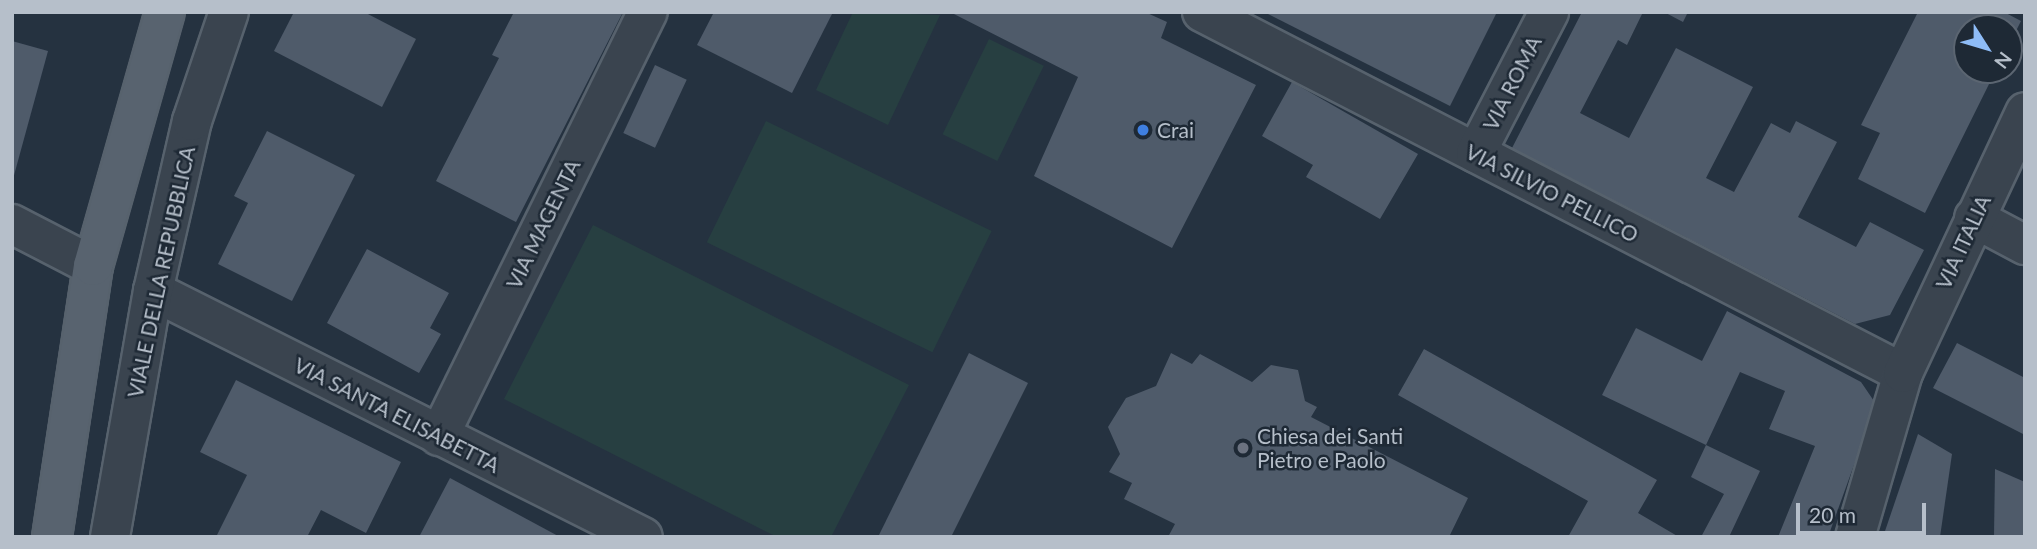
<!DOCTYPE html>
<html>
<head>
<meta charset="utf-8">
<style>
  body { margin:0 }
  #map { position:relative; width:2037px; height:549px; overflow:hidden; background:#253240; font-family:Lato,sans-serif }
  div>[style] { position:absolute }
  .green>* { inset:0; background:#273f41; transform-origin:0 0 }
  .building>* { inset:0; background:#4f5b6a; transform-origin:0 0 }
  .roads { filter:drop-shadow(2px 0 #57626d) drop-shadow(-2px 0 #57626d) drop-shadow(0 2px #57626d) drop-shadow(0 -2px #57626d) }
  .minor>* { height:38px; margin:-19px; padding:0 19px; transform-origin:19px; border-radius:19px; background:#3a444f }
  .tertiary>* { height:38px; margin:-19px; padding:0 19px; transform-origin:19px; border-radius:19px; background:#3a444f }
  .primary>* { height:38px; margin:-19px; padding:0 19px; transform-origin:19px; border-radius:19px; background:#58636f }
  .dots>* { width:19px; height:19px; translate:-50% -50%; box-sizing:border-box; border:4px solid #1e2935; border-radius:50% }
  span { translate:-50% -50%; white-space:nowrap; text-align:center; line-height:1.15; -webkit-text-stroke:5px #1e2935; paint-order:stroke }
  .street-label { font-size:21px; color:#b6bfca }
  .poi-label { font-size:21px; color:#b6bfca }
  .left { translate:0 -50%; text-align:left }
  .frame { position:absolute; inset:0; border:14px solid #b6bfca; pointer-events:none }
  .north { position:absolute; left:1953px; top:14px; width:70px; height:70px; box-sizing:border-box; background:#1e2935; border:2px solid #5b6571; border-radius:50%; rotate:127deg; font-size:19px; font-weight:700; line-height:28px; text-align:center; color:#b6bfca }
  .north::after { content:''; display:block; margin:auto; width:24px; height:32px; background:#8ebcf7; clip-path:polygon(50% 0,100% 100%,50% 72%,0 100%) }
  .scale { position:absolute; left:1796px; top:503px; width:130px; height:32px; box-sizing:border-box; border:4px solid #b6bfca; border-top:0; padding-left:9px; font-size:21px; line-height:24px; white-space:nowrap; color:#b6bfca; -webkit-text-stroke:5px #1e2935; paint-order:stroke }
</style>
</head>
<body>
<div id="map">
  <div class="green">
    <div style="clip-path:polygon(853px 12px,940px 15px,888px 125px,816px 90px)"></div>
    <div style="left:989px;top:39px;width:61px;height:106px;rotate:26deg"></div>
    <div style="left:766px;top:121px;width:251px;height:135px;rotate:26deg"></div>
    <div style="clip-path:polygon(593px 225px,909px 385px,831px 537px,777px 537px,504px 399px)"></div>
  </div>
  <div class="building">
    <div style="clip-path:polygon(294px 12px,364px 12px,416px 39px,382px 107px,274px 51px)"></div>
    <div style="clip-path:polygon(514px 12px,623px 12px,516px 222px,436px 181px,499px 58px,492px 55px)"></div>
    <div style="clip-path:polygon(714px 12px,833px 12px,792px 93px,697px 45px)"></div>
    <div style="clip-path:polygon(950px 12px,1145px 12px,1167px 22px,1161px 38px,1256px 85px,1172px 248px,1034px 176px,1078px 77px)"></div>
    <div style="clip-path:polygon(1264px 12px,1497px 12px,1450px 106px)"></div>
    <div style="clip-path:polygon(1582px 12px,1643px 12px,1627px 45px,1618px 40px,1580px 113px,1629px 138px,1676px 48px,1753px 87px,1706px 178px,1734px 192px,1771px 123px,1790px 133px,1796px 121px,1837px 142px,1798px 217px,1856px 247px,1870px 222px,1924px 250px,1890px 315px,1855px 324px,1512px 148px)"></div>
    <div style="clip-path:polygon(1664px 12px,1688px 12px,1683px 22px)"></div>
    <div style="clip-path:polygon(1918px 12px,2004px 12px,2021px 21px,2009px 45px,2009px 28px,1967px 28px,1967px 70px,1996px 70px,1925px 213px,1858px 179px,1880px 133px,1861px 125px)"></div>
    <div style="clip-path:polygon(12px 41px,48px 51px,13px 179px,12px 179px)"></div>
    <div style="left:655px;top:65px;width:35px;height:75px;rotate:25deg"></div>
    <div style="clip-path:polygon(1292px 82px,1418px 154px,1380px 219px,1306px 177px,1313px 165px,1262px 136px)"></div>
    <div style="clip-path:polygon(267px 131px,355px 175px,292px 301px,218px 264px,248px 203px,234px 196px)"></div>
    <div style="clip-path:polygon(367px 249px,449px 293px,430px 328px,441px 334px,419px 373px,327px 323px)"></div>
    <div style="clip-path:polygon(1727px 311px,1861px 382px,1876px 404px,1828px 537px,1778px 537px,1815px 446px,1769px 429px,1785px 391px,1740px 372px,1706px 445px,1760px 471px,1729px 537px,1701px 537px,1724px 494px,1691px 477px,1706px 445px,1602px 395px,1636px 328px,1702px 361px)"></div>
    <div style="clip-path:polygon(1957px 343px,2025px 378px,2025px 435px,1933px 388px)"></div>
    <div style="clip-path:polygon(1424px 349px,1657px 480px,1638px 513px,1679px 537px,1568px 537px,1588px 501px,1398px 395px)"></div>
    <div style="clip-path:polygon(969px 353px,1028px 383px,951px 537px,878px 537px)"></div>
    <div style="clip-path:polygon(1171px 353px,1192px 364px,1200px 354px,1252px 382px,1271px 365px,1298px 370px,1305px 401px,1317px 407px,1311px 417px,1468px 498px,1449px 537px,1168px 537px,1175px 524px,1124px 499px,1132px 483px,1109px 472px,1120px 454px,1108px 427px,1126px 398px,1156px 386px)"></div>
    <div style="clip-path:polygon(236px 380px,401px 462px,366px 533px,321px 510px,307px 537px,216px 537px,247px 475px,200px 452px)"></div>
    <div style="clip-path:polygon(1918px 434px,1952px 454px,1940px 537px,1883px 537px)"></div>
    <div style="clip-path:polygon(1995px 469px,2025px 482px,2025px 537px,1994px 537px)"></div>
    <div style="clip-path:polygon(450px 478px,560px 537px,419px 537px)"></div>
  </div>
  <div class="roads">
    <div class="minor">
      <div style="left:1202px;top:12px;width:788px;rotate:27.25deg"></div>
      <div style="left:1903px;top:373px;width:171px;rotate:106.3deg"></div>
      <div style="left:1476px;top:153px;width:159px;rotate:-62.6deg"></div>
      <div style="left:12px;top:224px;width:91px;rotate:27.4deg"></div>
      <div style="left:153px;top:291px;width:548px;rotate:26.66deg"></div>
      <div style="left:439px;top:436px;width:473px;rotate:-63.8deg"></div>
      <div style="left:110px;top:537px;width:250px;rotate:-80.1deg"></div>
      <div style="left:153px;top:291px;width:174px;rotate:-77.1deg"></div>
      <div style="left:192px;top:121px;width:115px;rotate:-71.3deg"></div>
    </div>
    <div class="tertiary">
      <div style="left:1974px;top:218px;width:58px;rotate:27.9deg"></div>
      <div style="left:1903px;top:373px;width:288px;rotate:-64.9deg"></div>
    </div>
    <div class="primary">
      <div style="left:52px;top:537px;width:274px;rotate:-81.4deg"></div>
      <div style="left:93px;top:266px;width:264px;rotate:-74.2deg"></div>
    </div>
  </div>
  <div class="dots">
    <div style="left:1143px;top:130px;background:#3f7fe0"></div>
    <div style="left:1243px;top:448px;background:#6b7280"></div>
  </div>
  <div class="street-label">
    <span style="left:1512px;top:83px;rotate:-63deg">VIA ROMA</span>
    <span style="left:1552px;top:193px;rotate:27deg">VIA SILVIO PELLICO</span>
    <span style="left:543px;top:224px;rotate:-64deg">VIA MAGENTA</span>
    <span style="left:1963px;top:242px;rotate:-65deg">VIA ITALIA</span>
    <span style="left:161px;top:272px;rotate:-78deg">VIALE DELLA REPUBBLICA</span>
    <span style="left:397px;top:415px;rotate:27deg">VIA SANTA ELISABETTA</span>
  </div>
  <div class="poi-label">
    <span class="left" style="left:1157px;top:130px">Crai</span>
    <span class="left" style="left:1257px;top:448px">Chiesa dei Santi<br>Pietro e Paolo</span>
  </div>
  <div class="frame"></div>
  <div class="north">N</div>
  <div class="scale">20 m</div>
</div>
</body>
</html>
